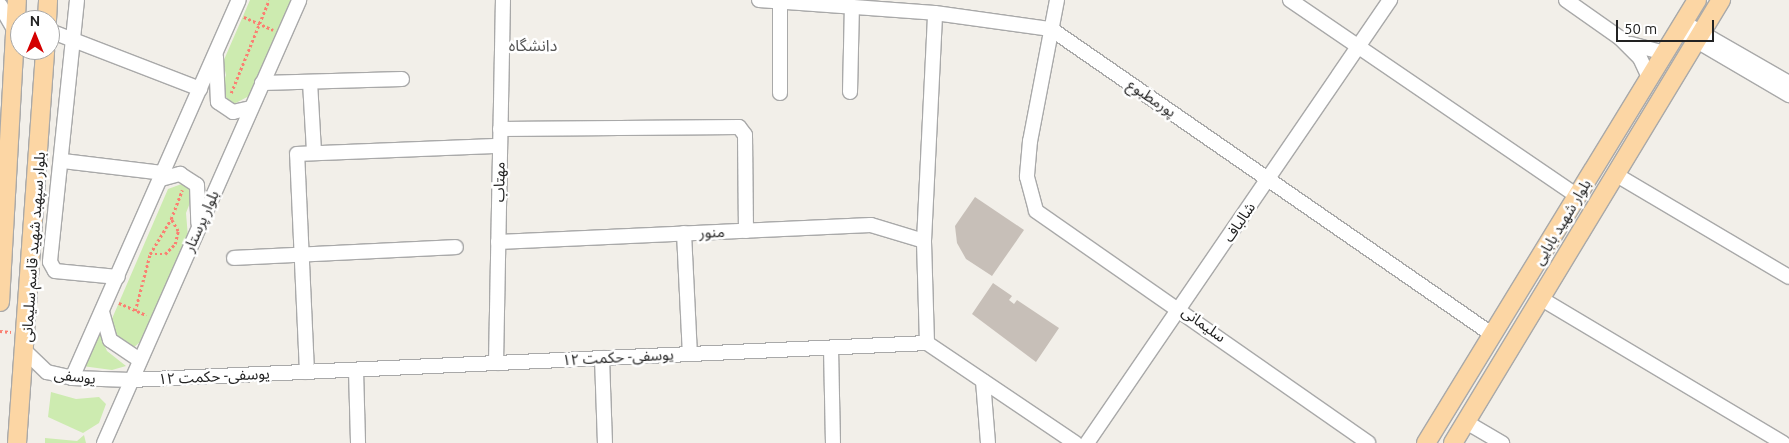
<!DOCTYPE html>
<html>
<head>
<meta charset="utf-8">
<style>
  body { margin:0 }
  #map { position:relative; width:1789px; height:443px; overflow:hidden; background:#f2efe9; font-family:Ubuntu,"Noto Sans Arabic",sans-serif }
  div>[style] { position:absolute }
  .grass>* { inset:0; background:#cdebb0 }
  .building>* { inset:0; background:#c7bfb8 }
  .path>* { height:2.5px; margin-top:-1.25px; transform-origin:0; background:repeating-linear-gradient(90deg,#fa8072 0 2.5px,transparent 0 5px) }
  .roads { filter:drop-shadow(1px 0 #a9a9a9) drop-shadow(-1px 0 #a9a9a9) drop-shadow(0 1px #a9a9a9) drop-shadow(0 -1px #a9a9a9) }
  .minor>* { height:14px; margin:-7px; padding:0 7px; transform-origin:7px; border-radius:7px; background:#fff }
  .major>* { height:18px; margin:-9px; padding:0 9px; transform-origin:9px; border-radius:9px; background:#fcd6a4 }
  span { translate:-50% -50%; white-space:nowrap; text-align:center; line-height:1.15; -webkit-text-stroke:5px #fff; paint-order:stroke }
  .street-label { font-size:15px; color:#222 }
  .neighbourhood-label { font-size:16px; color:#555 }
  .north { position:absolute; left:10px; top:10px; width:50px; height:50px; box-sizing:border-box; background:#fff; border:1px solid #a7a7a7; border-radius:50%; rotate:0deg; font-size:14px; font-weight:700; line-height:20px; text-align:center; color:#222 }
  .north::after { content:''; display:block; margin:auto; width:18px; height:22px; background:#d40000; clip-path:polygon(50% 0,100% 100%,50% 72%,0 100%) }
  .scale { position:absolute; left:1616px; top:20px; width:98px; height:22px; box-sizing:border-box; border:2px solid #222; border-top:0; padding-left:6px; font-size:15px; line-height:18px; white-space:nowrap; color:#222; -webkit-text-stroke:4px #fff; paint-order:stroke }
</style>
</head>
<body>
<div id="map">
  <div class="grass">
    <div style="clip-path:polygon(250px 0,291px 0,249px 96px,232px 105px,221px 90px,226px 75px,223px 62px)"></div>
    <div style="clip-path:polygon(187px 182px,195px 190px,186px 213px,188px 237px,140px 342px,133px 348px,115px 337px,111px 321px,168px 189px)"></div>
    <div style="clip-path:polygon(100px 334px,107px 351px,126px 366px,112px 370px,82px 366px)"></div>
    <div style="clip-path:polygon(51px 392px,76px 399px,99px 397px,106px 404px,99px 423px,83px 433px,48px 417px)"></div>
    <div style="clip-path:polygon(84px 435px,86px 443px,45px 443px,45px 438px,77px 441px)"></div>
  </div>
  <div class="building">
    <div style="clip-path:polygon(975px 197px,1024px 230px,992px 276px,966px 259px,957px 243px,955px 226px)"></div>
    <div style="clip-path:polygon(993px 283px,1012px 296px,1009px 300px,1014px 304px,1017px 300px,1059px 328px,1036px 362px,972px 314px)"></div>
  </div>
  <div class="path">
    <div style="left:244px;top:17px;width:32px;rotate:24deg"></div>
    <div style="left:231px;top:93px;width:100px;rotate:-67.8deg"></div>
    <div style="left:150px;top:254px;width:15px"></div>
    <div style="left:165px;top:254px;width:14px;rotate:-45deg"></div>
    <div style="left:175px;top:244px;width:13px;rotate:-77deg"></div>
    <div style="left:178px;top:231px;width:14px;rotate:-120deg"></div>
    <div style="left:119px;top:303px;width:30px;rotate:24deg"></div>
    <div style="left:135px;top:311px;width:59px;rotate:-75.3deg"></div>
    <div style="left:150px;top:254px;width:41px;rotate:-59deg"></div>
    <div style="left:171px;top:219px;width:31px;rotate:-69deg"></div>
    <div style="left:0;top:331px;width:11px;rotate:5deg"></div>
  </div>
  <div class="roads">
    <div class="minor">
      <div style="left:77px;top:0;width:263px;rotate:95.9deg"></div>
      <div style="left:50px;top:262px;width:10px;rotate:61deg"></div>
      <div style="left:55px;top:271px;width:63px;rotate:5.4deg"></div>
      <div style="left:759px;top:0;width:176px;rotate:4.2deg"></div>
      <div style="left:935px;top:13px;width:117px;rotate:7.9deg"></div>
      <div style="left:1051px;top:29px;width:538px;rotate:34.7deg"></div>
      <div style="left:1057px;top:0;width:144px;rotate:100.8deg"></div>
      <div style="left:1030px;top:141px;width:36px;rotate:95deg"></div>
      <div style="left:1027px;top:177px;width:35px;rotate:75deg"></div>
      <div style="left:1036px;top:211px;width:405px;rotate:34.9deg"></div>
      <div style="left:1290px;top:0;width:348px;rotate:34.3deg"></div>
      <div style="left:1566px;top:0;width:66px;rotate:35.1deg"></div>
      <div style="left:1620px;top:38px;width:28px;rotate:45deg"></div>
      <div style="left:1640px;top:58px;width:21px;rotate:65deg"></div>
      <div style="left:780px;top:2px;width:91px;rotate:90deg"></div>
      <div style="left:0;top:5px;width:30px;rotate:60deg"></div>
      <div style="left:1683px;top:22px;width:122px;rotate:29.9deg"></div>
      <div style="left:1678px;top:30px;width:129px;rotate:30.4deg"></div>
      <div style="left:50px;top:31px;width:161px;rotate:21.1deg"></div>
      <div style="left:1631px;top:44px;width:34px;rotate:15deg"></div>
      <div style="left:216px;top:57px;width:45px;rotate:87.5deg"></div>
      <div style="left:218px;top:102px;width:18px;rotate:34deg"></div>
      <div style="left:233px;top:112px;width:18px;rotate:-13deg"></div>
      <div style="left:310px;top:82px;width:70px;rotate:86.7deg"></div>
      <div style="left:262px;top:83px;width:140px;rotate:-1.6deg"></div>
      <div style="left:850px;top:92px;width:85px;rotate:-88.7deg"></div>
      <div style="left:500px;top:129px;width:239px;rotate:-0.5deg"></div>
      <div style="left:739px;top:127px;width:10px;rotate:53deg"></div>
      <div style="left:745px;top:135px;width:96px;rotate:89.4deg"></div>
      <div style="left:63px;top:161px;width:102px;rotate:6.8deg"></div>
      <div style="left:1615px;top:174px;width:202px;rotate:30.6deg"></div>
      <div style="left:161px;top:179px;width:20px;rotate:-15deg"></div>
      <div style="left:180px;top:174px;width:20px;rotate:33deg"></div>
      <div style="left:197px;top:185px;width:38px;rotate:88deg"></div>
      <div style="left:684px;top:233px;width:121px;rotate:87.2deg"></div>
      <div style="left:498px;top:242px;width:373px;rotate:-2.6deg"></div>
      <div style="left:871px;top:225px;width:55px;rotate:16.8deg"></div>
      <div style="left:234px;top:258px;width:222px;rotate:-2.8deg"></div>
      <div style="left:1540px;top:298px;width:283px;rotate:30.8deg"></div>
      <div style="left:102px;top:312px;width:29px;rotate:74deg"></div>
      <div style="left:110px;top:340px;width:36px;rotate:34deg"></div>
      <div style="left:927px;top:343px;width:102px;rotate:-91.7deg"></div>
      <div style="left:924px;top:241px;width:228px;rotate:-87.2deg"></div>
      <div style="left:831px;top:348px;width:95px;rotate:88.8deg"></div>
      <div style="left:26px;top:352px;width:29px;rotate:44deg"></div>
      <div style="left:47px;top:372px;width:26px;rotate:13deg"></div>
      <div style="left:72px;top:378px;width:59px;rotate:1.9deg"></div>
      <div style="left:131px;top:380px;width:797px;rotate:-2.66deg"></div>
      <div style="left:927px;top:343px;width:179px;rotate:34deg"></div>
      <div style="left:602px;top:358px;width:85px;rotate:88deg"></div>
      <div style="left:496px;top:363px;width:363px;rotate:-88.9deg"></div>
      <div style="left:356px;top:370px;width:73px;rotate:88.4deg"></div>
      <div style="left:307px;top:372px;width:218px;rotate:-92.6deg"></div>
      <div style="left:297px;top:154px;width:203px;rotate:-2.3deg"></div>
      <div style="left:72px;top:378px;width:413px;rotate:-66.2deg"></div>
      <div style="left:983px;top:381px;width:62px;rotate:85.4deg"></div>
      <div style="left:1466px;top:422px;width:42px;rotate:30.3deg"></div>
      <div style="left:104px;top:443px;width:484px;rotate:-66.2deg"></div>
      <div style="left:1087px;top:443px;width:537px;rotate:-55.63deg"></div>
    </div>
    <div class="major">
      <div style="left:47px;top:20px;width:20px;rotate:-87deg"></div>
      <div style="left:0;top:302px;width:302px;rotate:-86.8deg"></div>
      <div style="left:17px;top:443px;width:394px;rotate:-85.9deg"></div>
      <div style="left:1426px;top:443px;width:519px;rotate:-58.54deg"></div>
      <div style="left:1453px;top:443px;width:518px;rotate:-58.83deg"></div>
    </div>
  </div>
  <div class="street-label">
    <span style="left:1152px;top:98px;rotate:34deg">پورمطبوع</span>
    <span style="left:499px;top:182px;rotate:-89deg">مهتاب</span>
    <span style="left:201px;top:221px;rotate:-66deg">بلوار پرستار</span>
    <span style="left:1239px;top:222px;rotate:-56deg">شالباف</span>
    <span style="left:1562px;top:222px;rotate:-59deg">بلوار شهید بابایی</span>
    <span style="left:712px;top:232px;rotate:-2deg">منور</span>
    <span style="left:33px;top:247px;rotate:-86deg">بلوار سپهبد شهید قاسم سلیمانی</span>
    <span style="left:1204px;top:324px;rotate:36deg">سلیمانی</span>
    <span style="left:618px;top:357px;rotate:-3deg">یوسفی- حکمت ۱۲</span>
    <span style="left:75px;top:376px;rotate:7deg">یوسفی</span>
    <span style="left:214px;top:376px;rotate:-3deg">یوسفی- حکمت ۱۲</span>
  </div>
  <div class="neighbourhood-label">
    <span style="left:533px;top:45px">دانشگاه</span>
  </div>
  <div class="north">N</div>
  <div class="scale">50 m</div>
</div>
</body>
</html>
